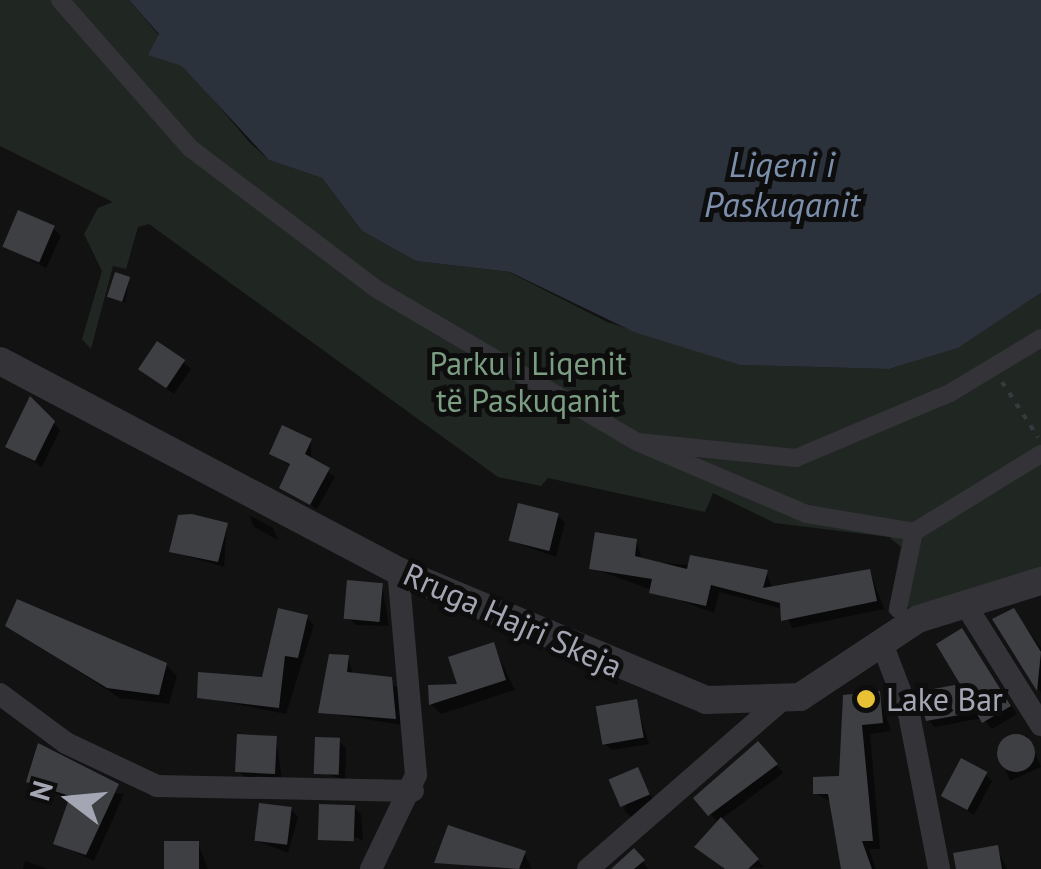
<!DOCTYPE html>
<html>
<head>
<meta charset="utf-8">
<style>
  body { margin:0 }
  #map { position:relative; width:1041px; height:869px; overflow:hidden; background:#121213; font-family:"PT Sans",sans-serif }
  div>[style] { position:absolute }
  .green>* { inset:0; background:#202722 }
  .water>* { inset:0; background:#2c323b }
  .shadow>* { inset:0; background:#0007; transform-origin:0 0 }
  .building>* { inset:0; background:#3e3f43; transform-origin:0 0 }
  .round { border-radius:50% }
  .path>* { height:4px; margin-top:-2px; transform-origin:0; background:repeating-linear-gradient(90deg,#393a3f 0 5px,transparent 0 13px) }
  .pedestrian>* { height:18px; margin:-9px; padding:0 9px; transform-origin:9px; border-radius:9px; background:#333338 }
  .minor>* { height:22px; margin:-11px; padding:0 11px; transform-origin:11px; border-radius:11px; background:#333338 }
  .tertiary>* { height:28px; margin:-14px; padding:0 14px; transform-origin:14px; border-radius:14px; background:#333338 }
  .dots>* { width:28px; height:28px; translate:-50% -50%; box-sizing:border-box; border:5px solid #0d0d0e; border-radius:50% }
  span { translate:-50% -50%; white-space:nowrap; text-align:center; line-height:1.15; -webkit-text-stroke:10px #0d0d0e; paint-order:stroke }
  .park-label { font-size:32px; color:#7b9d81 }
  .street-label { font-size:32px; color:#a4a6b3 }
  .poi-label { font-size:32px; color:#a4a6b3 }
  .left { translate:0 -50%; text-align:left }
  .water-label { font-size:35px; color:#7c90ad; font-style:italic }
  .north { position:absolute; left:20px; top:749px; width:100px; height:100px; -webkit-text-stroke:8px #0d0d0e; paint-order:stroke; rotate:286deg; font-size:28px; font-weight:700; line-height:40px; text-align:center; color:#a4a6b3 }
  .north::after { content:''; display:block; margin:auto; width:35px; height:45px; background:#a4a6b3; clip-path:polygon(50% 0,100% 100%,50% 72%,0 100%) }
</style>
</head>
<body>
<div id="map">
  <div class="green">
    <div style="clip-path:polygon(0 0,129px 0,250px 143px,269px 160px,322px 178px,362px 231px,416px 261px,509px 272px,607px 322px,740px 365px,889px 369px,958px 348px,1041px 293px,1041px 570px,888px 613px,901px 547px,889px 537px,775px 523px,713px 493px,705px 512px,548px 478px,541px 486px,498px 477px,149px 224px,138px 227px,126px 269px,113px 266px,91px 349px,82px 339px,102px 271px,84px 234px,98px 208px,113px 202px,0 146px)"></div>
  </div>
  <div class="water">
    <div style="clip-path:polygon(129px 0,1041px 0,1041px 293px,958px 348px,889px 369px,740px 365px,634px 332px,510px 272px,416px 261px,362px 231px,322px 178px,269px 160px,182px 66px,148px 55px,159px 34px)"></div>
  </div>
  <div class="shadow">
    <div style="clip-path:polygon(53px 228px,61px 236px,46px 268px,5px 246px)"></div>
    <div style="clip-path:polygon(129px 280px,125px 303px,109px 296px)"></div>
    <div style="clip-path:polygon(183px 362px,191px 369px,174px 394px,148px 376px)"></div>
    <div style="clip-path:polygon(31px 400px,60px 430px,42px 467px,8px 446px)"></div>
    <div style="clip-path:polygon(311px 441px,311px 460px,335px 477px,317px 509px,282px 488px,292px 467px,272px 454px)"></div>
    <div style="clip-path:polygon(249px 515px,273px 528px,278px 540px,254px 527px)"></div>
    <div style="clip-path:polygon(557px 515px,565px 523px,556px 557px,511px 541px)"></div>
    <div style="clip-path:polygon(227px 525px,224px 567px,172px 552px)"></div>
    <div style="clip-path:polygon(636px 541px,643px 561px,766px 572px,773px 589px,870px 572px,884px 609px,792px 628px,783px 609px,719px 592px,714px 613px,592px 568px)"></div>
    <div style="clip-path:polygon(382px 585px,389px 626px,356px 625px,349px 618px)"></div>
    <div style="clip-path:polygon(1014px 611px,1041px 648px,1041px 693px,996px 620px)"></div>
    <div style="clip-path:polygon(307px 618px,314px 625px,286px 714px,200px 697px,264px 679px)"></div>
    <div style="clip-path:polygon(8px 626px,166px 665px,177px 676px,169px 704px,120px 698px)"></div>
    <div style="clip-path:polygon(962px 631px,1017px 714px,992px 729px,982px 718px,935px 727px,928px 720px,964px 686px)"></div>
    <div style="clip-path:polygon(493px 645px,515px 690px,441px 714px,431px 704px,460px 686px)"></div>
    <div style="clip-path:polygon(348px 658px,354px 676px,398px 687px,402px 725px,321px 712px)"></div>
    <div style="clip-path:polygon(879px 694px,891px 731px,870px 734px,880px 849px,869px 849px,876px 869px,843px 869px,831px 802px,815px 793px,841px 779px,846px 698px)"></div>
    <div style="clip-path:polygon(636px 702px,649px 744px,612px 750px,604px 743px)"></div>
    <div style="left:1027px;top:735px;width:35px;height:34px;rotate:66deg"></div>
    <div style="clip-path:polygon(276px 738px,282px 779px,246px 778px,238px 771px)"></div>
    <div style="clip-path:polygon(339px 741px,346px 748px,345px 780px,327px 774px)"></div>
    <div style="clip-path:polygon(765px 751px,783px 773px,720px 820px,764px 867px,724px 869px,704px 853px,719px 823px,710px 814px)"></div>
    <div style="clip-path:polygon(637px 770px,655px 803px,631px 817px,624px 810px)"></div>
    <div style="clip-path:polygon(985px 774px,992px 781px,974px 815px,944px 795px)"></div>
    <div style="clip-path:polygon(29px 782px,124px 794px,94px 861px,56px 843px,71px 800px)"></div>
    <div style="clip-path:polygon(354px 807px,361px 815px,363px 840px,331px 829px)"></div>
    <div style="clip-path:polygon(290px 809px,298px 817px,288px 853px,252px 839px)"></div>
    <div style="clip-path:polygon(198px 843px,208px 869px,169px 869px)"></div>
    <div style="clip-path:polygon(997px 848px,1007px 869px,958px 869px)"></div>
    <div style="clip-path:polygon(524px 853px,532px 869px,437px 863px)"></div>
    <div style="clip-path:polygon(641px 859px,648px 869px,615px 869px)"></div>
    <div style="clip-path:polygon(25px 861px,48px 869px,23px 869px)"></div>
  </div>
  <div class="building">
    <div style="left:18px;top:210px;width:40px;height:40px;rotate:23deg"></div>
    <div style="left:115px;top:272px;width:16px;height:26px;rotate:18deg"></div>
    <div style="left:157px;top:341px;width:34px;height:34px;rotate:34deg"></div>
    <div style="clip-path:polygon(30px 396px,55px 421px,35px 461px,5px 447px)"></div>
    <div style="clip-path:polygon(282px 425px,312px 439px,305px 454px,330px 468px,310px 505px,279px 488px,290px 464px,269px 454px)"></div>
    <div style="left:518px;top:503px;width:42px;height:39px;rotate:14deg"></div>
    <div style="clip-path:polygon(192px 514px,228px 523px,218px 562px,169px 552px,178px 515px)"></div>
    <div style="clip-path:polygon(595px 532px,637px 539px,635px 556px,687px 569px,690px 555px,768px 570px,763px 588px,870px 569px,877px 601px,781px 621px,780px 603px,711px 585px,706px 606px,649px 593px,652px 579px,589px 569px)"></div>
    <div style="left:347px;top:580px;width:36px;height:39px;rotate:5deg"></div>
    <div style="clip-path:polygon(17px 599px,167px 663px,159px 695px,107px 688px,5px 626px)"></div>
    <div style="clip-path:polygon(278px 608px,308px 615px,298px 658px,285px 656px,279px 708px,197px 698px,198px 672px,262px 677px)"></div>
    <div style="clip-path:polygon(1014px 608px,1041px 652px,1037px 691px,992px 619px)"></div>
    <div style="clip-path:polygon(962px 628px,1011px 706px,982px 723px,976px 712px,926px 721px,917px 692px,960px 684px,936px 644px)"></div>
    <div style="clip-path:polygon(494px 642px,506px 680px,429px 705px,428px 685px,457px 684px,448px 657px)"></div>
    <div style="clip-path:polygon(329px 654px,349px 655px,347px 672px,392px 677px,396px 719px,318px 713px)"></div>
    <div style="clip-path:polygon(880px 691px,883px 723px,862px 725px,873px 841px,862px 841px,872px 869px,841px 869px,828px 794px,813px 794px,813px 777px,839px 776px,843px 695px)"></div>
    <div style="left:637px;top:699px;width:39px;height:42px;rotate:80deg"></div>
    <div class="round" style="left:997px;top:734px;width:38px;height:38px"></div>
    <div style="left:237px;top:734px;width:40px;height:38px;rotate:3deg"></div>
    <div style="left:315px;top:737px;width:25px;height:37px;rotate:2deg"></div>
    <div style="clip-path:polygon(758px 741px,778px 764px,708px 816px,693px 798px)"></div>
    <div style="clip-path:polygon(38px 743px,119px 784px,86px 855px,53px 844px,70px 796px,26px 782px)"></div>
    <div style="left:961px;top:758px;width:30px;height:43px;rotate:28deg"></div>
    <div style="left:638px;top:767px;width:30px;height:32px;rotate:67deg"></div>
    <div style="left:259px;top:803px;width:33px;height:38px;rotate:7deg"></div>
    <div style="left:319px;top:804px;width:36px;height:36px;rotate:2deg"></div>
    <div style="clip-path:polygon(721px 817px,759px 859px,748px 869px,725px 869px,694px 847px)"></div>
    <div style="clip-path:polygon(448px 825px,526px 851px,519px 869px,434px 863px)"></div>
    <div style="left:164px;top:841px;width:35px;height:28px"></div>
    <div style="clip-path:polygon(998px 845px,1002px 869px,956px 869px,953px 853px)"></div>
    <div style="clip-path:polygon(634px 848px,645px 860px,634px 869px,611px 869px)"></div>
  </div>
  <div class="path">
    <div style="left:1002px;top:382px;width:66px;rotate:56.8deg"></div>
  </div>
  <div class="pedestrian">
    <div style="left:60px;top:0;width:197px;rotate:48.7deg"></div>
    <div style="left:190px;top:148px;width:236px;rotate:37.1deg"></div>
    <div style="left:378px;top:290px;width:300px;rotate:30.4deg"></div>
    <div style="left:637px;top:442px;width:185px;rotate:23deg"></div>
    <div style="left:807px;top:514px;width:109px;rotate:9.5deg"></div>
    <div style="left:638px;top:442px;width:159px;rotate:5.8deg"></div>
    <div style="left:796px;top:458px;width:167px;rotate:-22.9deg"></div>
    <div style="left:950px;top:393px;width:106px;rotate:-31.1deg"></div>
    <div style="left:898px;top:609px;width:79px;rotate:-78.3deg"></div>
    <div style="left:914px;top:532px;width:149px;rotate:-31.6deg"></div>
  </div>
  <div class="minor">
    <div style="left:965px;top:604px;width:143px;rotate:57.9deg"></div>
    <div style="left:883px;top:646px;width:73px;rotate:69.1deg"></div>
    <div style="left:909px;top:714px;width:158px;rotate:79deg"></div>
    <div style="left:0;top:694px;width:82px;rotate:36.6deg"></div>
    <div style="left:66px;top:743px;width:101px;rotate:25.3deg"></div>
    <div style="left:157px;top:786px;width:256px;rotate:1.1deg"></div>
    <div style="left:371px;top:869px;width:104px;rotate:-64.4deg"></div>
    <div style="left:416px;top:775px;width:205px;rotate:-95deg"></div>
    <div style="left:588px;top:869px;width:252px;rotate:-41.1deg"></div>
  </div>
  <div class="tertiary">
    <div style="left:0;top:361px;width:450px;rotate:27.8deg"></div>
    <div style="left:398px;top:571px;width:334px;rotate:22.7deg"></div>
    <div style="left:706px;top:700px;width:94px;rotate:-1.8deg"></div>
    <div style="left:800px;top:697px;width:141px;rotate:-33.5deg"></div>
    <div style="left:918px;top:619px;width:129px;rotate:-17.2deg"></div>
  </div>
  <div class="dots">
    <div style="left:866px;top:699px;background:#e8c234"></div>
  </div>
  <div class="park-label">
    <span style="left:528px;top:382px">Parku i Liqenit<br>të Paskuqanit</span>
  </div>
  <div class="street-label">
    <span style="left:513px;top:620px;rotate:24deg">Rruga Hajri Skeja</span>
  </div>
  <div class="poi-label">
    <span class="left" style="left:886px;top:699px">Lake Bar</span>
  </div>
  <div class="water-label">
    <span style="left:782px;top:184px">Liqeni i<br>Paskuqanit</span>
  </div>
  <div class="north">N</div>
</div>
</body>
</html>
